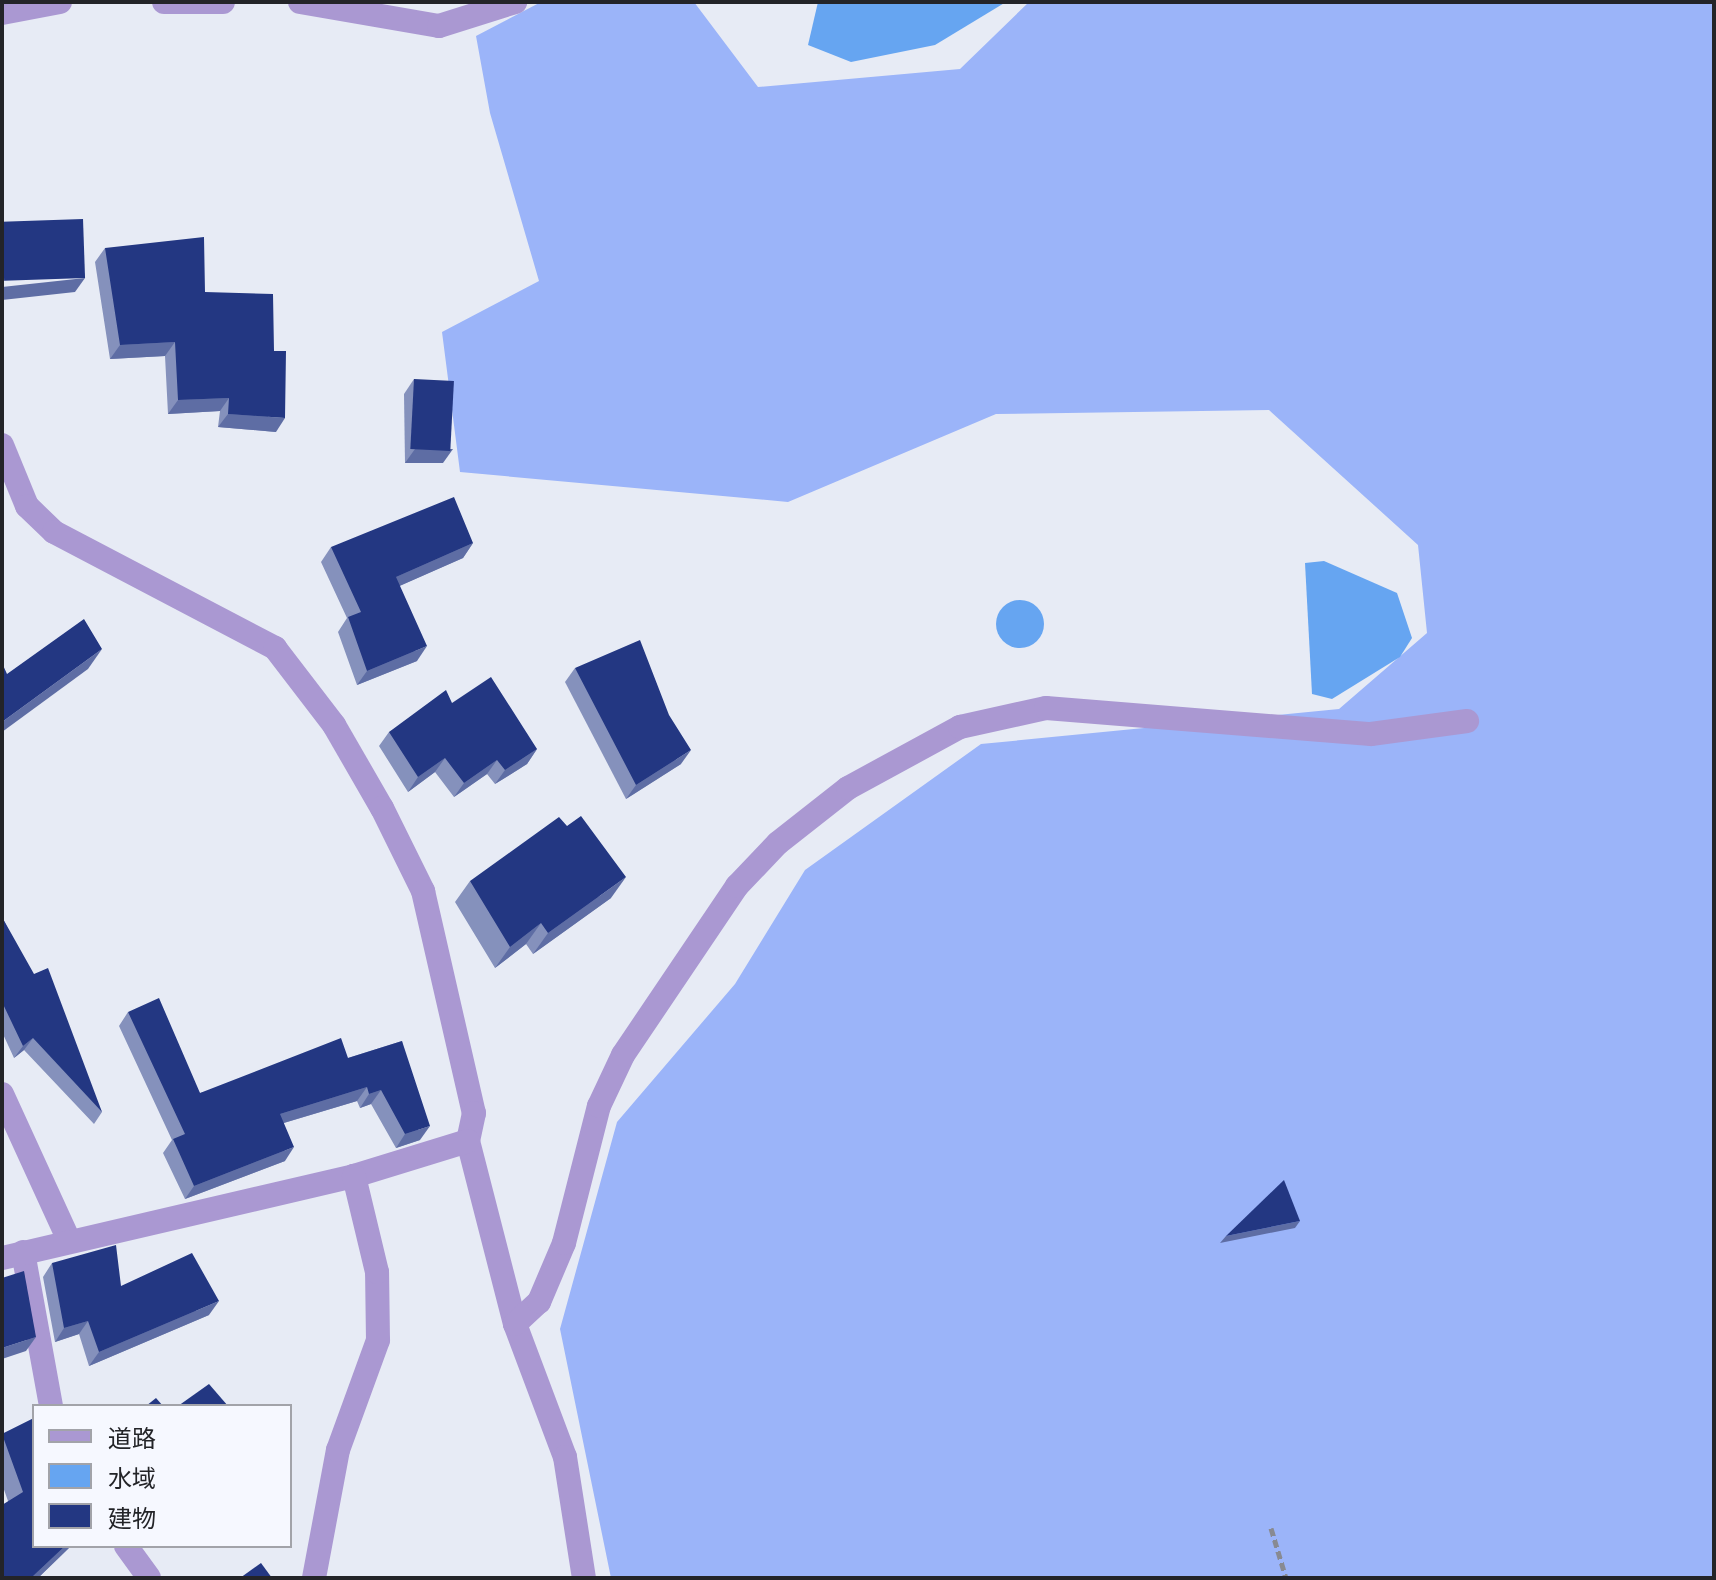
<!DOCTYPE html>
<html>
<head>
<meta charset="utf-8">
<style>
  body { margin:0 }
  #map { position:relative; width:1716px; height:1580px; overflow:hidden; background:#e7ebf5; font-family:Montserrat,"Noto Sans JP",sans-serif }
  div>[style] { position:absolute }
  .forest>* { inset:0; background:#9bb4f9 }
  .water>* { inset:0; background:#66a5f1 }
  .round { border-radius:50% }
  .path>* { height:5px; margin-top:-2.5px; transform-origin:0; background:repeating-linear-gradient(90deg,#888a92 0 8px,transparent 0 12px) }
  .minor>* { height:24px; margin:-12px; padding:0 12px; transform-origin:12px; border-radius:12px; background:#aa98d2 }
  .wall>* { inset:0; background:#8591bc }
  .shaded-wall>* { inset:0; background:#5e6da4 }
  .building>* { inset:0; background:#233782; transform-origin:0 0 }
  span { translate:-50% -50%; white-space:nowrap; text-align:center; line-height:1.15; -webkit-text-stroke:8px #f6f8ff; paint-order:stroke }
  .frame { position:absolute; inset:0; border:4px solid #232428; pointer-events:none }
  .legend { position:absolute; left:32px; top:1404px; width:260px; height:144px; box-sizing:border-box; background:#f6f8ff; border:2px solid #a2a3a9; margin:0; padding:10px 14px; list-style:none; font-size:24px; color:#232428 }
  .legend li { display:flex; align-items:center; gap:16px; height:40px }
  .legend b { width:40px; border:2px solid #a2a3a9 }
</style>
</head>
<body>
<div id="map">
  <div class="forest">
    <div style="clip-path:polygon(541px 2px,694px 2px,758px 87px,960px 69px,1029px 2px,1714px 2px,1714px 1578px,611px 1578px,560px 1329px,617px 1122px,735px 984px,805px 870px,981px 744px,1339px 709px,1427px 633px,1418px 545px,1269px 410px,996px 414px,788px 502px,460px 472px,442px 332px,539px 281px,490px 113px,476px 36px)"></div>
  </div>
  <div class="water">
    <div style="clip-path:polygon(818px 2px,1006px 2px,935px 45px,851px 62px,808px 45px)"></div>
    <div style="clip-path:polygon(1324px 561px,1397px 593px,1412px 638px,1400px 657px,1332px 699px,1312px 694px,1305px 563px)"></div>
    <div class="round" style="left:996px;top:600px;width:48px;height:48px"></div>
  </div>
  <div class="path">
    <div style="left:1271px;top:1528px;width:52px;rotate:73.3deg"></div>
  </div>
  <div class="minor">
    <div style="left:164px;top:2px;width:59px"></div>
    <div style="left:300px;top:2px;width:141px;rotate:9.8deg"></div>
    <div style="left:439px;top:26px;width:80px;rotate:-17.5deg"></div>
    <div style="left:2px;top:13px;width:59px;rotate:-10.7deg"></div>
    <div style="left:2px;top:445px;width:66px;rotate:67.7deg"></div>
    <div style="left:27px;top:506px;width:37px;rotate:44deg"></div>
    <div style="left:54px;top:532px;width:250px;rotate:27.7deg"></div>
    <div style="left:275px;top:648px;width:97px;rotate:52.5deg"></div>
    <div style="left:334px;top:725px;width:96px;rotate:60deg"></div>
    <div style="left:382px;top:808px;width:93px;rotate:63.7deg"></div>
    <div style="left:423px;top:891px;width:228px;rotate:77.1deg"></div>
    <div style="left:474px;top:1113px;width:29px;rotate:102deg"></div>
    <div style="left:468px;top:1141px;width:189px;rotate:75.6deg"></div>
    <div style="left:515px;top:1324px;width:142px;rotate:69.4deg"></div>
    <div style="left:565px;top:1457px;width:122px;rotate:81.1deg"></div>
    <div style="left:2px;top:1094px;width:158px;rotate:65.4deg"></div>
    <div style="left:23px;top:1252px;width:157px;rotate:79.7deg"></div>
    <div style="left:2px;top:1258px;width:361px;rotate:-13.1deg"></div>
    <div style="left:354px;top:1176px;width:119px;rotate:-17.1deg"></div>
    <div style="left:515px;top:1324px;width:33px;rotate:-43deg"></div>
    <div style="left:539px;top:1302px;width:64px;rotate:-67deg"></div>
    <div style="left:564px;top:1243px;width:141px;rotate:-75.7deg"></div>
    <div style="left:599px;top:1106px;width:56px;rotate:-64.8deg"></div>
    <div style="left:623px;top:1055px;width:204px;rotate:-56deg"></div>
    <div style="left:737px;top:886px;width:59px;rotate:-46.4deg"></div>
    <div style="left:778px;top:843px;width:89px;rotate:-38.2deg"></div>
    <div style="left:848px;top:788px;width:128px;rotate:-28.6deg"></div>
    <div style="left:960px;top:727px;width:88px;rotate:-12.5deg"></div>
    <div style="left:1046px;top:708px;width:326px;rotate:4.6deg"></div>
    <div style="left:1371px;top:734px;width:97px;rotate:-7.7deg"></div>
    <div style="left:126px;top:1546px;width:39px;rotate:54deg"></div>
    <div style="left:314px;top:1578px;width:130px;rotate:-79.4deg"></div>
    <div style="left:338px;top:1450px;width:117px;rotate:-70deg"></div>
    <div style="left:378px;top:1340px;width:68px;rotate:-90.8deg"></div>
    <div style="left:377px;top:1272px;width:99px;rotate:-103.5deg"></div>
  </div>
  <div class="wall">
    <div style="clip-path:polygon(105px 248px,205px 292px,276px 432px,218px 427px,220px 411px,168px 414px,165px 356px,110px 359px,95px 262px)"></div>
    <div style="clip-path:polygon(414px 379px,443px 463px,405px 463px,404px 394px)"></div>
    <div style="clip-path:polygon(473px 543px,463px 558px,399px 586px,417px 661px,357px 685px,338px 632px,347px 618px,321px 562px,331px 547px)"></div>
    <div style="clip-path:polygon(575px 668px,681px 764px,626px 799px,565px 682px)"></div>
    <div style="clip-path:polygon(452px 703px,537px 749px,527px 764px,495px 784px,487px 774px,454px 797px,435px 772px,408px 792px,379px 746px,389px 732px)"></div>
    <div style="clip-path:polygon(470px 881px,611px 898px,533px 954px,526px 944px,495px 968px,455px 902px)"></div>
    <div style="clip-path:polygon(2px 917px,102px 1112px,94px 1124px,24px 1050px,14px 1058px,2px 1032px)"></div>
    <div style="clip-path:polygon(128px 1012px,200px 1093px,348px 1058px,402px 1041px,420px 1140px,396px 1148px,371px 1104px,360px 1108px,357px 1101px,284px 1123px,285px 1161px,185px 1199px,163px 1153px,172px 1140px,119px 1026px)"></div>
    <div style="clip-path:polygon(52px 1263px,121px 1286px,209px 1315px,89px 1366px,79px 1334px,55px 1342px,43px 1277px)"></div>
    <div style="clip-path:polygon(34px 1418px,34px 1546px,71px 1546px,38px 1578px,2px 1578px,8px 1501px,2px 1484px,2px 1434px)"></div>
  </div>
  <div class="shaded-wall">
    <div style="clip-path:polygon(85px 278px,75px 292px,2px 300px,2px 287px)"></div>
    <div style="clip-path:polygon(175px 342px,165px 356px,110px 359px,120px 345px)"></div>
    <div style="clip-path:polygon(229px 398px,220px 411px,168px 414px,178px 400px)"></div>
    <div style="clip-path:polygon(228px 414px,285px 418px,276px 432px,218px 427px)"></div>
    <div style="clip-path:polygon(415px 449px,453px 449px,443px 463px,405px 463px)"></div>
    <div style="clip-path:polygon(473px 543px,463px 558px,386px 592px,396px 577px)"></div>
    <div style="clip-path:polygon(427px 646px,417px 661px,357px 685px,367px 671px)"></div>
    <div style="clip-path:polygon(102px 649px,88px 669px,2px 732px,2px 722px)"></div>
    <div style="clip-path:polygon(537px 749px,527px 764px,495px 784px,505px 770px)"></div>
    <div style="clip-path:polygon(691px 750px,681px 764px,626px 799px,636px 785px)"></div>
    <div style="clip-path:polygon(445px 758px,435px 772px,408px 792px,418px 777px)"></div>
    <div style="clip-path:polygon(497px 760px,487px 774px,454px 797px,464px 783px)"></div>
    <div style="clip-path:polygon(626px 877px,611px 898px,533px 954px,548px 933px)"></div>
    <div style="clip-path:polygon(541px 923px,526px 944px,495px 968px,510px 947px)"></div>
    <div style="clip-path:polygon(33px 1038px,24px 1050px,14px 1058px,23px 1046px)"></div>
    <div style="clip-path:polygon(367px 1087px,357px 1101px,270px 1127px,280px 1114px)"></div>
    <div style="clip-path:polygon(381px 1090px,371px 1104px,360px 1108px,369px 1094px)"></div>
    <div style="clip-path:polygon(430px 1126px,420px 1140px,396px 1148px,405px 1134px)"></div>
    <div style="clip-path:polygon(294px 1147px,285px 1161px,185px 1199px,194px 1186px)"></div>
    <div style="clip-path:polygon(1300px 1221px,1295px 1228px,1220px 1243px,1226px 1236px)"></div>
    <div style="clip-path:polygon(219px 1301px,209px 1315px,89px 1366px,99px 1352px)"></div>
    <div style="clip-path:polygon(88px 1321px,79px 1334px,55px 1342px,64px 1328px)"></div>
    <div style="clip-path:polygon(36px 1337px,26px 1351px,2px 1359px,2px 1348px)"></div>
    <div style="clip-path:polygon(65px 1546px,71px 1546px,38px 1578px,31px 1578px)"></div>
  </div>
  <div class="building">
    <div style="left:83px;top:219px;width:59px;height:81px;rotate:88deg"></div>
    <div style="clip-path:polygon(204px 237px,205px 292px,273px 294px,274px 351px,286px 351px,285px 418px,228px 414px,229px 398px,178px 400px,175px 342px,120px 345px,105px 248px)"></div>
    <div style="left:414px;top:379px;width:40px;height:70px;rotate:3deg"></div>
    <div style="clip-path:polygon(454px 497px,473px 543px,396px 577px,427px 646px,367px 671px,348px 617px,361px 612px,331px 547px)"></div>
    <div style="clip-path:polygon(84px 619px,102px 649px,2px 722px,2px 663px,7px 674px)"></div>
    <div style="clip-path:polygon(640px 640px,669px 715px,691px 750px,636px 785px,575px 668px)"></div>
    <div style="clip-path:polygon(491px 677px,537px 749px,505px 770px,497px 760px,464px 783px,445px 758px,418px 777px,389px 732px,446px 690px,452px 703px)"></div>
    <div style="clip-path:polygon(581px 816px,626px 877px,548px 933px,541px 923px,510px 947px,470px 881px,559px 817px,567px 826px)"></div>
    <div style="clip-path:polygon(2px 917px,34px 974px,48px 968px,102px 1112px,33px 1038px,23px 1046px,2px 1002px)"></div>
    <div style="clip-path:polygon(159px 998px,200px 1093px,341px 1038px,348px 1058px,402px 1041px,430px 1126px,405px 1134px,381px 1090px,369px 1094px,367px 1087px,280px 1114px,294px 1147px,194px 1186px,173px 1139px,185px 1134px,128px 1012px)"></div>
    <div style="clip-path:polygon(1284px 1180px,1300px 1221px,1226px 1236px)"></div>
    <div style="clip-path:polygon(116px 1245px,121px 1286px,192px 1253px,219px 1301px,99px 1352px,88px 1321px,64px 1328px,52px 1263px)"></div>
    <div style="clip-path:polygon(24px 1271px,36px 1337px,2px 1348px,2px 1278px)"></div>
    <div style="clip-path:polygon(209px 1384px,228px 1406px,178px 1406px)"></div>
    <div style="clip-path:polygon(156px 1398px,163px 1406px,146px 1406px)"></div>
    <div style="clip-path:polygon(34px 1418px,34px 1546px,65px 1546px,31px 1578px,2px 1578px,2px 1505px,23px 1492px,2px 1434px)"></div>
    <div style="clip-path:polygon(261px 1563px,272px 1578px,240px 1578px)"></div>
  </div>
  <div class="frame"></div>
  <ul class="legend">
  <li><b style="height:10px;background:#aa98d2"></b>道路</li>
  <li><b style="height:22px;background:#66a5f1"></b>水域</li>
  <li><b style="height:22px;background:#233782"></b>建物</li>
  </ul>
</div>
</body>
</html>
